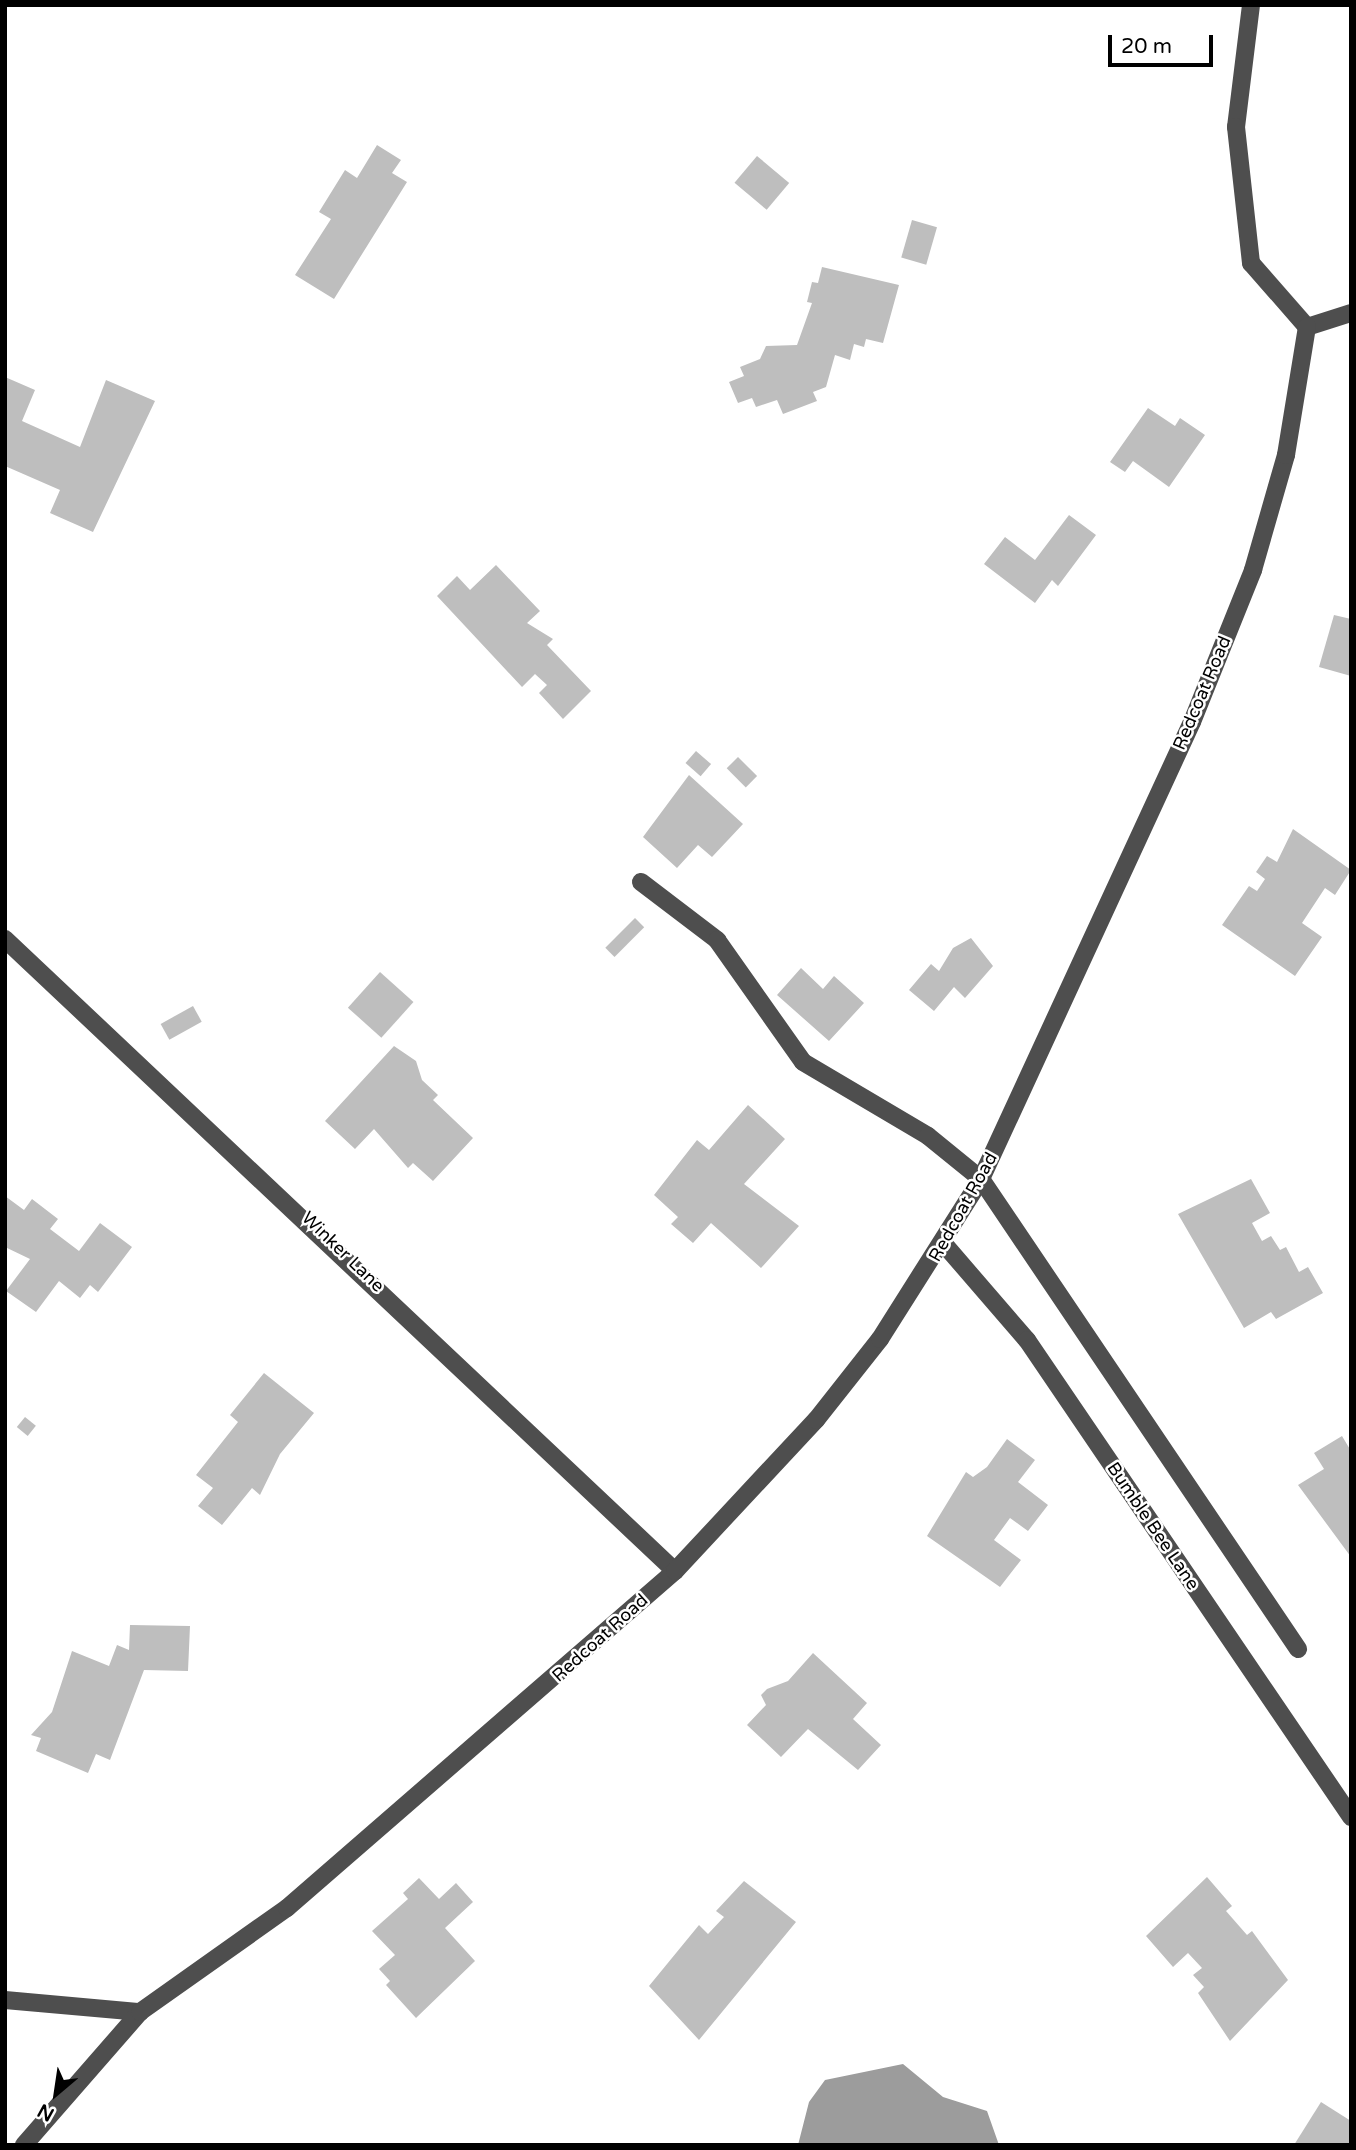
<!DOCTYPE html>
<html>
<head>
<meta charset="utf-8">
<style>
  body { margin:0 }
  #map { position:relative; width:1356px; height:2150px; overflow:hidden; background:#fff; font-family:"Varela Round",sans-serif }
  div>[style] { position:absolute }
  .water>* { inset:0; background:#9c9c9c }
  .building>* { inset:0; background:#bebebe; transform-origin:0 0 }
  .minor>* { height:18px; margin:-9px; padding:0 9px; transform-origin:9px; border-radius:9px; background:#4e4e4e }
  span { translate:-50% -50%; white-space:nowrap; text-align:center; line-height:1.15; -webkit-text-stroke:5px #fff; paint-order:stroke }
  .street-label { font-size:18px; color:#000 }
  .frame { position:absolute; inset:0; border:7px solid #000; pointer-events:none }
  .north { position:absolute; left:21px; top:2059px; width:70px; height:70px; -webkit-text-stroke:5px #fff; paint-order:stroke; rotate:209deg; font-size:19px; font-weight:700; line-height:28px; text-align:center; color:#000 }
  .north::after { content:''; display:block; margin:auto; width:24px; height:32px; background:#000; clip-path:polygon(50% 0,100% 100%,50% 72%,0 100%) }
  .scale { position:absolute; left:1108px; top:35px; width:105px; height:32px; box-sizing:border-box; border:4px solid #000; border-top:0; padding-left:9px; font-size:21px; line-height:24px; white-space:nowrap; color:#000; -webkit-text-stroke:5px #fff; paint-order:stroke }
</style>
</head>
<body>
<div id="map">
  <div class="water">
    <div style="clip-path:polygon(903px 2064px,943px 2097px,987px 2111px,999px 2145px,798px 2145px,809px 2102px,825px 2080px)"></div>
  </div>
  <div class="building">
    <div style="clip-path:polygon(377px 145px,401px 160px,392px 173px,407px 182px,334px 299px,295px 275px,331px 219px,319px 212px,345px 170px,357px 178px)"></div>
    <div style="left:757px;top:156px;width:42px;height:35px;rotate:40deg"></div>
    <div style="left:912px;top:220px;width:26px;height:39px;rotate:16deg"></div>
    <div style="clip-path:polygon(822px 267px,899px 285px,883px 343px,866px 339px,864px 347px,854px 344px,850px 360px,835px 355px,826px 387px,813px 392px,817px 401px,783px 414px,777px 400px,756px 407px,752px 398px,738px 403px,729px 382px,744px 376px,740px 367px,760px 359px,766px 346px,797px 345px,812px 303px,807px 302px,812px 282px,818px 283px)"></div>
    <div style="clip-path:polygon(5px 377px,35px 390px,22px 421px,80px 447px,106px 380px,155px 401px,93px 532px,50px 513px,60px 490px,5px 466px)"></div>
    <div style="clip-path:polygon(1148px 408px,1175px 426px,1180px 418px,1205px 435px,1169px 487px,1133px 461px,1125px 472px,1110px 462px)"></div>
    <div style="clip-path:polygon(1069px 515px,1096px 535px,1058px 586px,1052px 580px,1035px 603px,984px 564px,1005px 537px,1035px 560px)"></div>
    <div style="clip-path:polygon(496px 565px,540px 611px,527px 623px,553px 639px,547px 645px,591px 691px,563px 719px,539px 693px,547px 685px,535px 674px,522px 687px,437px 596px,457px 576px,470px 590px)"></div>
    <div style="clip-path:polygon(1334px 615px,1351px 619px,1351px 676px,1319px 667px)"></div>
    <div style="left:696px;top:751px;width:20px;height:16px;rotate:41deg"></div>
    <div style="left:738px;top:757px;width:27px;height:16px;rotate:45deg"></div>
    <div style="clip-path:polygon(689px 775px,743px 824px,712px 857px,698px 845px,677px 868px,643px 837px)"></div>
    <div style="clip-path:polygon(1293px 829px,1351px 870px,1335px 895px,1325px 888px,1302px 923px,1322px 937px,1295px 976px,1222px 925px,1249px 886px,1257px 891px,1265px 879px,1256px 872px,1267px 856px,1277px 862px)"></div>
    <div style="left:635px;top:918px;width:13px;height:42px;rotate:45deg"></div>
    <div style="clip-path:polygon(971px 938px,993px 966px,965px 998px,954px 987px,934px 1011px,909px 990px,931px 964px,939px 971px,953px 948px)"></div>
    <div style="clip-path:polygon(801px 968px,823px 989px,834px 976px,864px 1003px,829px 1041px,777px 995px)"></div>
    <div style="left:380px;top:972px;width:45px;height:48px;rotate:42deg"></div>
    <div style="left:193px;top:1006px;width:18px;height:37px;rotate:61deg"></div>
    <div style="clip-path:polygon(394px 1046px,416px 1061px,422px 1080px,438px 1095px,433px 1100px,473px 1138px,433px 1181px,413px 1163px,408px 1168px,374px 1129px,355px 1149px,325px 1121px)"></div>
    <div style="clip-path:polygon(748px 1105px,785px 1139px,744px 1184px,799px 1226px,761px 1268px,711px 1223px,693px 1243px,671px 1224px,678px 1217px,654px 1195px,697px 1140px,709px 1150px)"></div>
    <div style="clip-path:polygon(1251px 1179px,1270px 1213px,1252px 1223px,1262px 1241px,1271px 1236px,1280px 1250px,1286px 1247px,1299px 1272px,1308px 1267px,1323px 1293px,1276px 1319px,1271px 1312px,1244px 1328px,1178px 1214px)"></div>
    <div style="clip-path:polygon(5px 1196px,24px 1210px,32px 1199px,58px 1219px,50px 1229px,79px 1251px,100px 1223px,132px 1247px,98px 1292px,90px 1285px,80px 1298px,59px 1281px,36px 1312px,6px 1291px,30px 1259px,5px 1247px)"></div>
    <div style="clip-path:polygon(264px 1373px,314px 1413px,280px 1454px,260px 1495px,252px 1488px,222px 1525px,198px 1506px,213px 1488px,196px 1475px,238px 1422px,230px 1415px)"></div>
    <div style="left:25px;top:1417px;width:14px;height:13px;rotate:39deg"></div>
    <div style="clip-path:polygon(1342px 1436px,1351px 1451px,1351px 1557px,1298px 1485px,1324px 1469px,1314px 1453px)"></div>
    <div style="clip-path:polygon(1007px 1439px,1035px 1460px,1018px 1482px,1048px 1505px,1028px 1531px,1010px 1518px,994px 1540px,1021px 1560px,1000px 1587px,927px 1536px,966px 1472px,973px 1477px,987px 1467px)"></div>
    <div style="clip-path:polygon(130px 1625px,190px 1626px,188px 1671px,144px 1670px,110px 1760px,96px 1754px,88px 1773px,36px 1751px,41px 1738px,31px 1735px,52px 1712px,72px 1651px,109px 1666px,117px 1645px,129px 1650px)"></div>
    <div style="clip-path:polygon(813px 1653px,867px 1703px,853px 1719px,881px 1745px,858px 1770px,808px 1729px,781px 1757px,747px 1725px,766px 1705px,761px 1695px,767px 1689px,788px 1681px)"></div>
    <div style="clip-path:polygon(1207px 1877px,1232px 1906px,1226px 1911px,1247px 1935px,1252px 1931px,1288px 1980px,1230px 2041px,1198px 1993px,1204px 1987px,1193px 1975px,1202px 1968px,1188px 1953px,1173px 1967px,1146px 1936px)"></div>
    <div style="clip-path:polygon(419px 1878px,439px 1899px,456px 1883px,473px 1902px,445px 1928px,475px 1961px,416px 2018px,386px 1985px,390px 1981px,379px 1969px,395px 1955px,372px 1931px,408px 1899px,403px 1893px)"></div>
    <div style="clip-path:polygon(744px 1881px,796px 1922px,699px 2040px,649px 1986px,699px 1925px,708px 1934px,724px 1917px,716px 1911px)"></div>
    <div style="clip-path:polygon(1321px 2102px,1351px 2121px,1351px 2145px,1294px 2145px)"></div>
  </div>
  <div class="minor">
    <div style="left:1251px;top:5px;width:123px;rotate:97deg"></div>
    <div style="left:1236px;top:127px;width:137px;rotate:83.7deg"></div>
    <div style="left:1251px;top:263px;width:85px;rotate:48.8deg"></div>
    <div style="left:1307px;top:327px;width:46px;rotate:-17.7deg"></div>
    <div style="left:641px;top:882px;width:96px;rotate:37.3deg"></div>
    <div style="left:717px;top:940px;width:149px;rotate:54.8deg"></div>
    <div style="left:803px;top:1062px;width:145px;rotate:30.6deg"></div>
    <div style="left:928px;top:1136px;width:68px;rotate:39.1deg"></div>
    <div style="left:981px;top:1179px;width:567px;rotate:56deg"></div>
    <div style="left:5px;top:939px;width:921px;rotate:43.33deg"></div>
    <div style="left:944px;top:1244px;width:127px;rotate:49.2deg"></div>
    <div style="left:1027px;top:1340px;width:577px;rotate:55.81deg"></div>
    <div style="left:5px;top:2000px;width:136px;rotate:5.1deg"></div>
    <div style="left:24px;top:2145px;width:176px;rotate:-48.9deg"></div>
    <div style="left:140px;top:2012px;width:180px;rotate:-35.3deg"></div>
    <div style="left:287px;top:1908px;width:514px;rotate:-40.98deg"></div>
    <div style="left:675px;top:1571px;width:207px;rotate:-47deg"></div>
    <div style="left:816px;top:1420px;width:103px;rotate:-51.7deg"></div>
    <div style="left:880px;top:1339px;width:189px;rotate:-57.7deg"></div>
    <div style="left:981px;top:1179px;width:503px;rotate:-65.22deg"></div>
    <div style="left:1192px;top:722px;width:164px;rotate:-68.1deg"></div>
    <div style="left:1253px;top:570px;width:120px;rotate:-74deg"></div>
    <div style="left:1286px;top:455px;width:130px;rotate:-80.7deg"></div>
  </div>
  <div class="street-label">
    <span style="left:1202px;top:693px;rotate:-67deg">Redcoat Road</span>
    <span style="left:963px;top:1207px;rotate:-61deg">Redcoat Road</span>
    <span style="left:343px;top:1252px;rotate:44deg">Winker Lane</span>
    <span style="left:1153px;top:1526px;rotate:56deg">Bumble Bee Lane</span>
    <span style="left:600px;top:1638px;rotate:-42deg">Redcoat Road</span>
  </div>
  <div class="frame"></div>
  <div class="north">N</div>
  <div class="scale">20 m</div>
</div>
</body>
</html>
